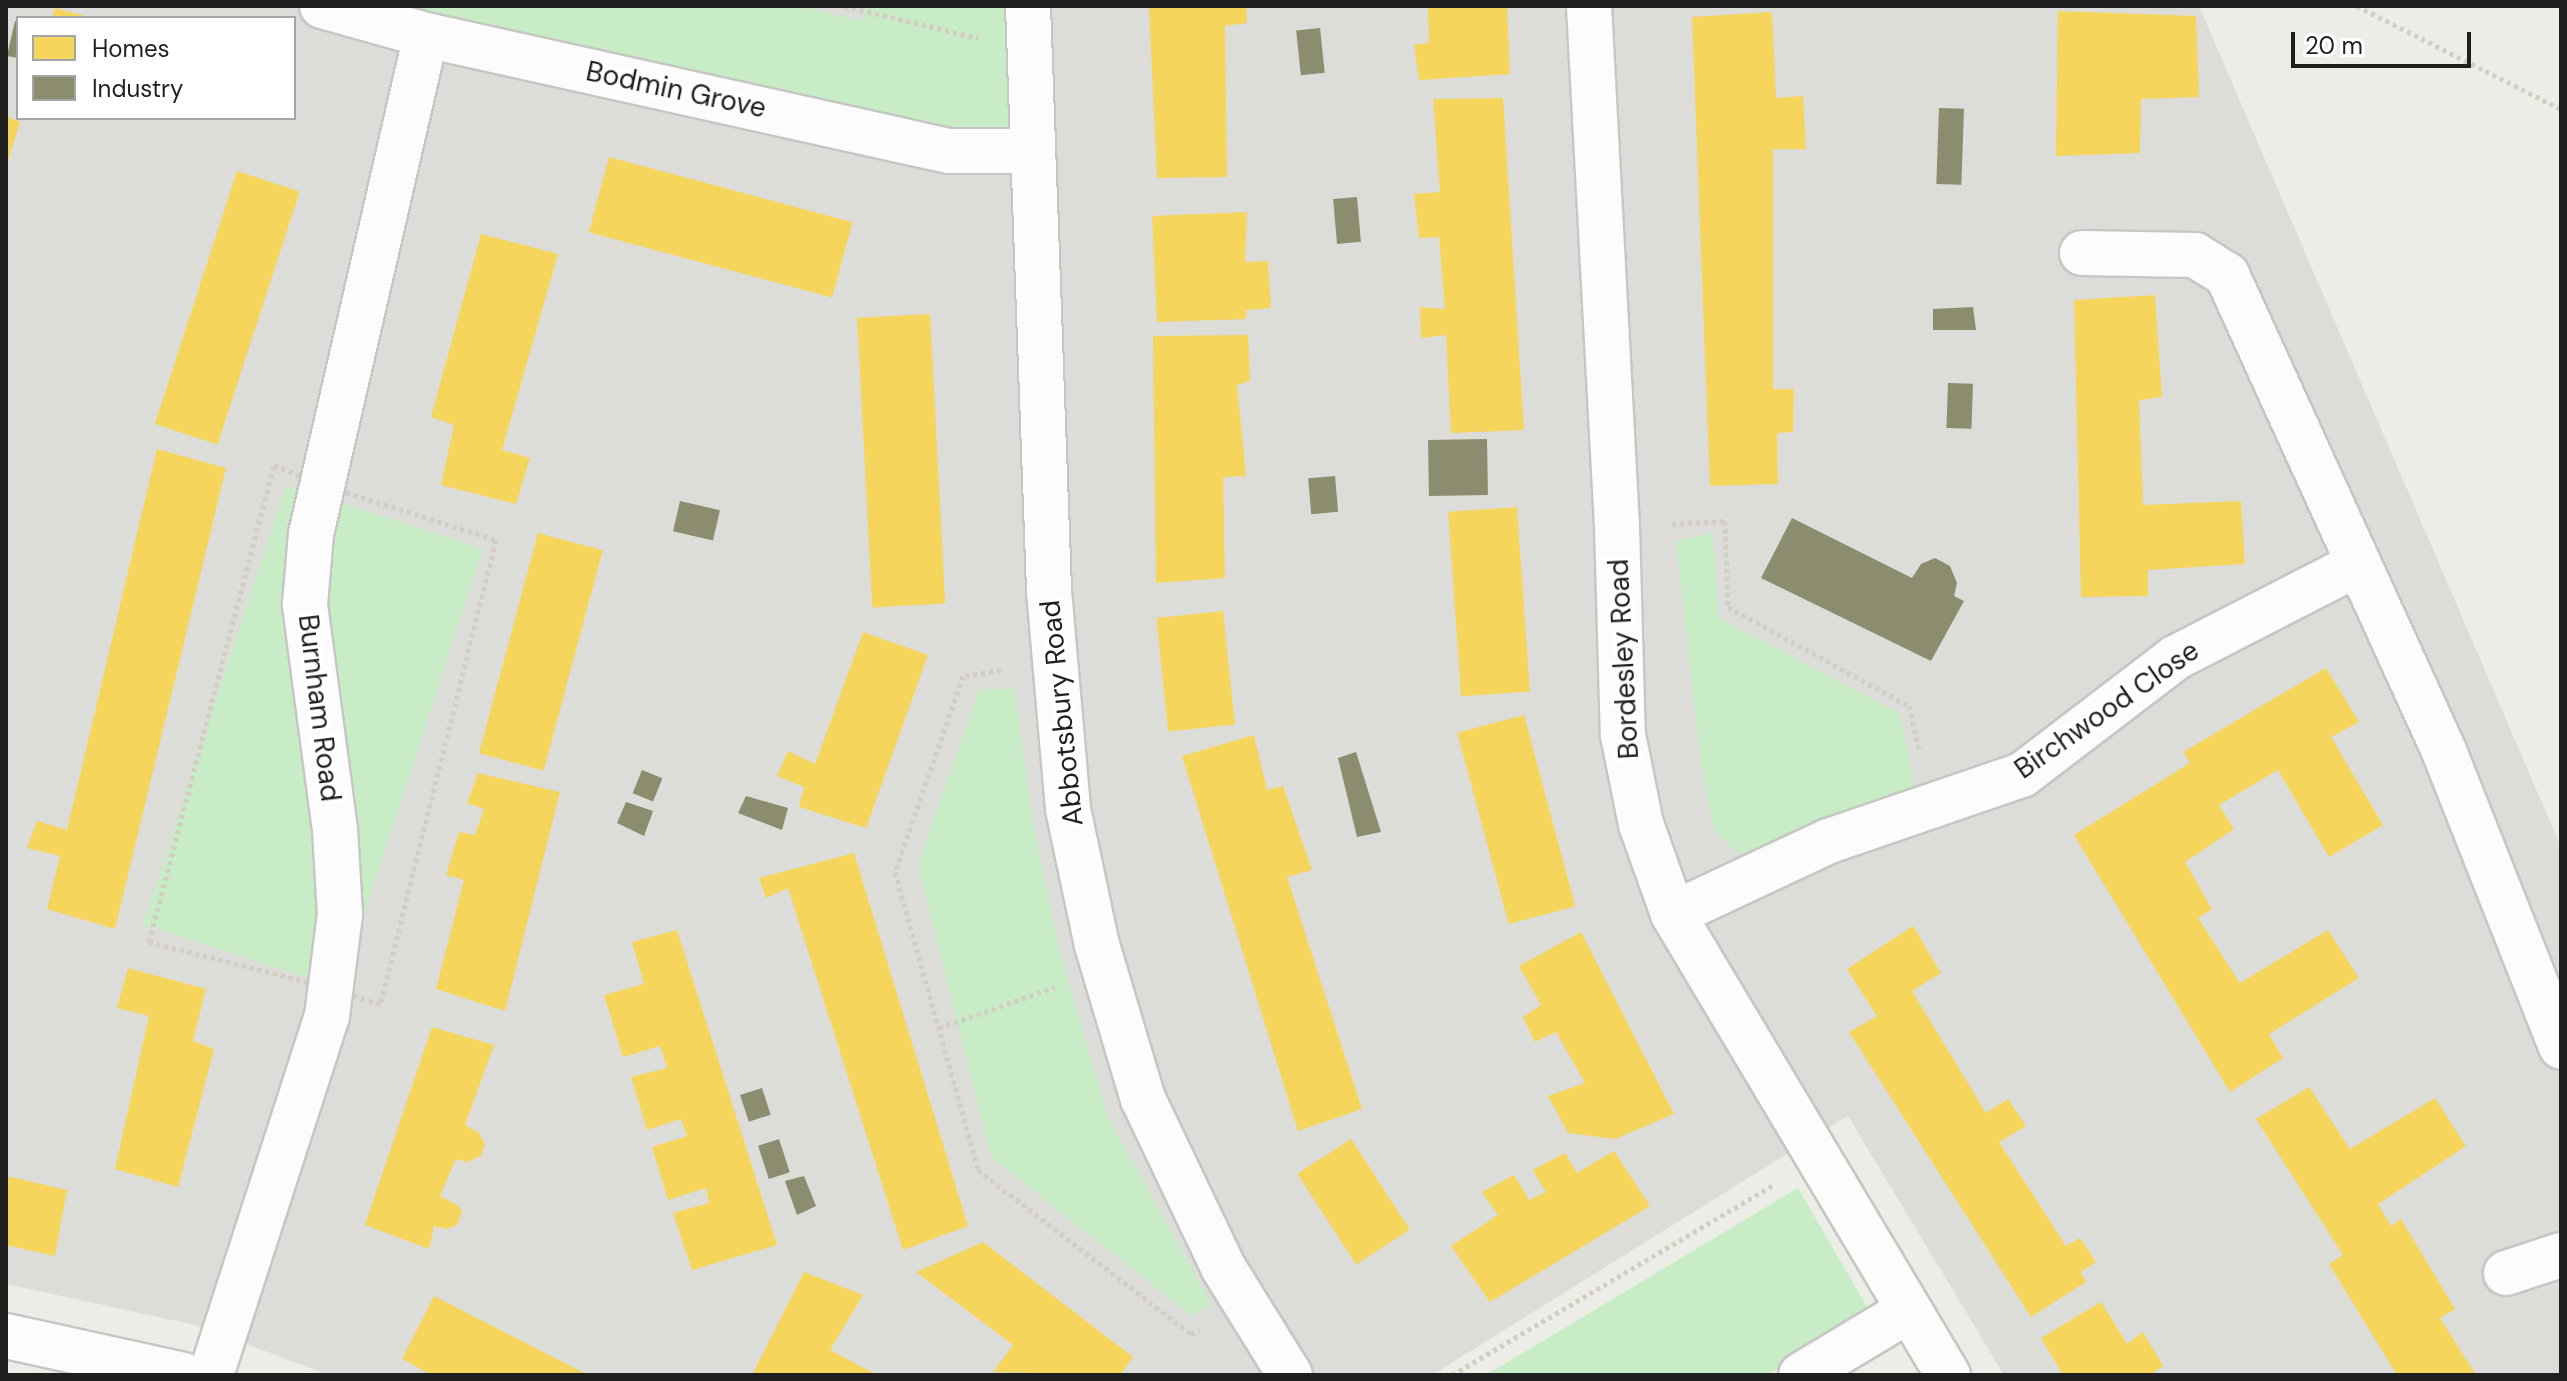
<!DOCTYPE html>
<html>
<head>
<meta charset="utf-8">
<style>
  body { margin:0 }
  #map { position:relative; width:2567px; height:1381px; overflow:hidden; background:#edede8; font-family:"DM Sans",sans-serif }
  div>[style] { position:absolute }
  .residential>* { inset:0; background:#dcdcd9 }
  .grass>* { inset:0; background:#c8ecc6; transform-origin:0 0 }
  .homes>* { inset:0; background:#f6d55c; transform-origin:0 0 }
  .industry>* { inset:0; background:#8c8c6e; transform-origin:0 0 }
  .path>* { height:5px; margin-top:-2.5px; transform-origin:0; background:repeating-linear-gradient(90deg,#d4cdc4 0 4px,transparent 0 8px) }
  .roads { filter:drop-shadow(2px 0 #c6c6c4) drop-shadow(-2px 0 #c6c6c4) drop-shadow(0 2px #c6c6c4) drop-shadow(0 -2px #c6c6c4) }
  .minor>* { height:44px; margin:-22px; padding:0 22px; transform-origin:22px; border-radius:22px; background:#fcfcfc }
  .tertiary>* { height:44px; margin:-22px; padding:0 22px; transform-origin:22px; border-radius:22px; background:#fcfcfc }
  span { translate:-50% -50%; white-space:nowrap; text-align:center; line-height:1.15; -webkit-text-stroke:8px #fff; paint-order:stroke }
  .street-label { font-size:28px; color:#1f1f1f }
  .frame { position:absolute; inset:0; border:8px solid #1f1f1f; pointer-events:none }
  .legend { position:absolute; left:16px; top:16px; width:280px; height:104px; box-sizing:border-box; background:#fff; border:2px solid #a5a5a5; margin:0; padding:10px 14px; list-style:none; font-size:24px; color:#1f1f1f }
  .legend li { display:flex; align-items:center; gap:16px; height:40px }
  .legend b { width:40px; border:2px solid #a5a5a5 }
  .scale { position:absolute; left:2291px; top:32px; width:180px; height:36px; box-sizing:border-box; border:4px solid #1f1f1f; border-top:0; padding-left:10px; font-size:24px; line-height:28px; white-space:nowrap; color:#1f1f1f; -webkit-text-stroke:6px #fff; paint-order:stroke }
</style>
</head>
<body>
<div id="map">
  <div class="residential">
    <div style="clip-path:polygon(evenodd,6px 6px,2199px 6px,2561px 847px,2561px 1375px,2004px 1375px,1848px 1116px,1432px 1375px,329px 1375px,195px 1325px,6px 1284px,6px 6px,18px 18px,294px 18px,294px 118px,18px 118px,18px 18px)"></div>
  </div>
  <div class="grass">
    <div style="clip-path:polygon(369px 6px,798px 6px,862px 21px,865px 6px,1013px 6px,1015px 142px,946px 138px)"></div>
    <div style="left:286px;top:485px;width:207px;height:462px;rotate:18deg"></div>
    <div style="clip-path:polygon(1713px 533px,1719px 618px,1900px 714px,1915px 788px,1738px 854px,1714px 829px,1701px 765px,1676px 541px)"></div>
    <div style="clip-path:polygon(979px 689px,1015px 689px,1032px 819px,1059px 949px,1108px 1117px,1211px 1304px,1192px 1316px,991px 1157px,918px 865px)"></div>
    <div style="clip-path:polygon(1798px 1188px,1870px 1312px,1768px 1375px,1486px 1375px)"></div>
  </div>
  <div class="homes">
    <div style="clip-path:polygon(1149px 6px,1246px 6px,1247px 23px,1225px 26px,1227px 177px,1157px 178px)"></div>
    <div style="clip-path:polygon(1428px 6px,1507px 6px,1510px 74px,1419px 80px,1414px 45px,1429px 43px)"></div>
    <div style="clip-path:polygon(55px 8px,89px 17px,89px 18px,52px 18px)"></div>
    <div style="clip-path:polygon(2058px 11px,2196px 16px,2199px 97px,2141px 99px,2140px 153px,2056px 156px)"></div>
    <div style="clip-path:polygon(1772px 12px,1776px 98px,1803px 96px,1806px 149px,1773px 149px,1773px 389px,1794px 389px,1793px 432px,1777px 433px,1778px 484px,1710px 486px,1692px 17px)"></div>
    <div style="clip-path:polygon(1503px 98px,1524px 430px,1451px 433px,1446px 335px,1421px 338px,1420px 307px,1445px 309px,1439px 237px,1419px 238px,1414px 194px,1440px 192px,1433px 99px)"></div>
    <div style="clip-path:polygon(6px 116px,20px 122px,7px 164px,6px 164px)"></div>
    <div style="left:609px;top:157px;width:252px;height:78px;rotate:15deg"></div>
    <div style="left:237px;top:171px;width:66px;height:266px;rotate:18deg"></div>
    <div style="clip-path:polygon(1247px 212px,1245px 262px,1268px 261px,1271px 308px,1246px 310px,1246px 319px,1157px 322px,1152px 216px)"></div>
    <div style="clip-path:polygon(481px 234px,558px 254px,502px 450px,530px 458px,516px 504px,441px 485px,454px 425px,431px 417px)"></div>
    <div style="clip-path:polygon(2155px 295px,2162px 397px,2139px 400px,2143px 505px,2241px 501px,2245px 564px,2148px 570px,2148px 596px,2081px 597px,2074px 300px)"></div>
    <div style="left:930px;top:314px;width:290px;height:73px;rotate:87deg"></div>
    <div style="clip-path:polygon(1248px 335px,1250px 381px,1237px 385px,1246px 476px,1223px 477px,1225px 578px,1156px 583px,1153px 336px)"></div>
    <div style="clip-path:polygon(157px 449px,226px 468px,115px 929px,47px 909px,60px 856px,27px 848px,37px 821px,67px 830px)"></div>
    <div style="left:1517px;top:507px;width:185px;height:69px;rotate:86deg"></div>
    <div style="left:538px;top:533px;width:67px;height:228px;rotate:15deg"></div>
    <div style="left:1223px;top:611px;width:114px;height:67px;rotate:84deg"></div>
    <div style="clip-path:polygon(863px 632px,928px 655px,866px 828px,799px 807px,804px 787px,777px 776px,788px 751px,815px 764px)"></div>
    <div style="clip-path:polygon(2326px 668px,2359px 722px,2331px 737px,2383px 825px,2329px 857px,2278px 770px,2219px 805px,2234px 829px,2185px 862px,2212px 909px,2198px 918px,2240px 983px,2328px 930px,2359px 978px,2269px 1034px,2283px 1058px,2230px 1092px,2074px 835px,2190px 763px,2183px 752px)"></div>
    <div style="left:1524px;top:715px;width:198px;height:69px;rotate:75deg"></div>
    <div style="clip-path:polygon(1254px 735px,1267px 790px,1283px 786px,1312px 870px,1287px 877px,1362px 1109px,1298px 1131px,1182px 756px)"></div>
    <div style="clip-path:polygon(478px 773px,560px 792px,505px 1011px,436px 989px,464px 880px,446px 875px,459px 832px,475px 835px,484px 809px,467px 803px)"></div>
    <div style="clip-path:polygon(854px 853px,968px 1226px,903px 1250px,788px 888px,766px 898px,759px 878px)"></div>
    <div style="clip-path:polygon(1913px 926px,1941px 973px,1912px 991px,1986px 1113px,2008px 1099px,2026px 1126px,1999px 1142px,2066px 1246px,2080px 1238px,2096px 1262px,2081px 1272px,2086px 1282px,2031px 1317px,1849px 1032px,1877px 1016px,1847px 969px)"></div>
    <div style="clip-path:polygon(677px 930px,777px 1245px,692px 1270px,673px 1213px,709px 1203px,706px 1188px,668px 1200px,652px 1147px,687px 1136px,681px 1119px,647px 1130px,631px 1077px,667px 1068px,660px 1046px,623px 1057px,604px 995px,644px 984px,632px 942px)"></div>
    <div style="clip-path:polygon(1581px 932px,1674px 1114px,1615px 1139px,1568px 1133px,1548px 1096px,1585px 1083px,1556px 1032px,1535px 1042px,1523px 1017px,1541px 1005px,1519px 966px)"></div>
    <div style="clip-path:polygon(128px 968px,206px 989px,193px 1041px,214px 1049px,178px 1187px,115px 1169px,149px 1016px,117px 1008px)"></div>
    <div style="clip-path:polygon(432px 1027px,494px 1045px,465px 1125px,479px 1133px,485px 1144px,481px 1156px,467px 1162px,456px 1159px,440px 1196px,457px 1205px,462px 1211px,457px 1225px,447px 1229px,434px 1226px,429px 1249px,365px 1225px)"></div>
    <div style="clip-path:polygon(2309px 1087px,2350px 1149px,2435px 1098px,2466px 1146px,2378px 1204px,2391px 1226px,2401px 1219px,2455px 1309px,2440px 1318px,2476px 1375px,2397px 1375px,2329px 1264px,2343px 1255px,2256px 1119px)"></div>
    <div style="left:1351px;top:1139px;width:108px;height:64px;rotate:57deg"></div>
    <div style="clip-path:polygon(1614px 1151px,1650px 1206px,1490px 1302px,1451px 1246px,1498px 1215px,1482px 1192px,1514px 1175px,1529px 1200px,1546px 1192px,1533px 1170px,1565px 1153px,1577px 1173px)"></div>
    <div style="clip-path:polygon(6px 1176px,67px 1190px,55px 1256px,6px 1245px)"></div>
    <div style="clip-path:polygon(983px 1242px,1133px 1357px,1120px 1375px,993px 1372px,1013px 1345px,916px 1272px)"></div>
    <div style="clip-path:polygon(804px 1272px,863px 1295px,830px 1350px,877px 1375px,752px 1375px)"></div>
    <div style="clip-path:polygon(434px 1296px,588px 1375px,432px 1375px,402px 1359px)"></div>
    <div style="clip-path:polygon(2101px 1302px,2127px 1344px,2143px 1332px,2163px 1366px,2150px 1375px,2063px 1375px,2041px 1338px)"></div>
  </div>
  <div class="industry">
    <div style="clip-path:polygon(15px 21px,18px 22px,18px 58px,7px 56px)"></div>
    <div style="left:1320px;top:28px;width:45px;height:24px;rotate:84deg"></div>
    <div style="left:1939px;top:108px;width:25px;height:76px;rotate:2deg"></div>
    <div style="left:1357px;top:197px;width:45px;height:24px;rotate:85deg"></div>
    <div style="clip-path:polygon(1973px 307px,1976px 330px,1933px 330px,1933px 309px)"></div>
    <div style="left:1948px;top:383px;width:25px;height:45px;rotate:2deg"></div>
    <div style="left:1487px;top:439px;width:56px;height:59px;rotate:89deg"></div>
    <div style="left:1335px;top:476px;width:36px;height:27px;rotate:85deg"></div>
    <div style="left:680px;top:501px;width:41px;height:31px;rotate:13deg"></div>
    <div style="clip-path:polygon(1792px 518px,1912px 578px,1921px 564px,1935px 558px,1950px 566px,1957px 583px,1954px 596px,1964px 601px,1931px 661px,1761px 578px)"></div>
    <div style="clip-path:polygon(1356px 752px,1381px 832px,1357px 837px,1338px 758px)"></div>
    <div style="left:642px;top:770px;width:22px;height:25px;rotate:22deg"></div>
    <div style="clip-path:polygon(746px 796px,788px 808px,782px 830px,738px 813px)"></div>
    <div style="clip-path:polygon(626px 802px,653px 811px,644px 836px,617px 823px)"></div>
    <div style="left:762px;top:1088px;width:28px;height:23px;rotate:72deg"></div>
    <div style="left:779px;top:1139px;width:35px;height:22px;rotate:72deg"></div>
    <div style="clip-path:polygon(804px 1176px,816px 1206px,797px 1215px,785px 1181px)"></div>
  </div>
  <div class="path">
    <div style="left:844px;top:6px;width:138px;rotate:13.4deg"></div>
    <div style="left:2357px;top:6px;width:229px;rotate:26.8deg"></div>
    <div style="left:274px;top:465px;width:53px;rotate:22.2deg"></div>
    <div style="left:323px;top:485px;width:182px;rotate:17.6deg"></div>
    <div style="left:496px;top:540px;width:478px;rotate:104deg"></div>
    <div style="left:380px;top:1004px;width:52px;rotate:-161.9deg"></div>
    <div style="left:331px;top:988px;width:188px;rotate:-165.8deg"></div>
    <div style="left:149px;top:942px;width:493px;rotate:-75.3deg"></div>
    <div style="left:1672px;top:524px;width:53px;rotate:-3.2deg"></div>
    <div style="left:1725px;top:521px;width:86px;rotate:88deg"></div>
    <div style="left:1728px;top:607px;width:206px;rotate:28.7deg"></div>
    <div style="left:1909px;top:706px;width:49px;rotate:77.1deg"></div>
    <div style="left:1001px;top:670px;width:38px;rotate:171deg"></div>
    <div style="left:963px;top:676px;width:207px;rotate:109.1deg"></div>
    <div style="left:895px;top:872px;width:309px;rotate:74.4deg"></div>
    <div style="left:978px;top:1170px;width:269px;rotate:37.6deg"></div>
    <div style="left:1191px;top:1334px;width:10px;rotate:-24deg"></div>
    <div style="left:939px;top:1028px;width:123px;rotate:-19.5deg"></div>
    <div style="left:1452px;top:1375px;width:373px;rotate:-30.6deg"></div>
  </div>
  <div class="roads">
    <div class="minor">
      <div style="left:322px;top:6px;width:108px;rotate:15.6deg"></div>
      <div style="left:426px;top:35px;width:536px;rotate:12.51deg"></div>
      <div style="left:949px;top:151px;width:83px"></div>
      <div style="left:1589px;top:6px;width:521px;rotate:86.92deg"></div>
      <div style="left:1617px;top:526px;width:209px;rotate:88.4deg"></div>
      <div style="left:1623px;top:735px;width:91px;rotate:78.6deg"></div>
      <div style="left:1641px;top:824px;width:96px;rotate:70.4deg"></div>
      <div style="left:1673px;top:914px;width:537px;rotate:59.18deg"></div>
      <div style="left:2082px;top:253px;width:113px;rotate:1deg"></div>
      <div style="left:2195px;top:255px;width:38px;rotate:32deg"></div>
      <div style="left:2227px;top:275px;width:523px;rotate:65.49deg"></div>
      <div style="left:2444px;top:751px;width:318px;rotate:68.4deg"></div>
      <div style="left:1673px;top:914px;width:172px;rotate:-25.1deg"></div>
      <div style="left:1829px;top:841px;width:204px;rotate:-18.9deg"></div>
      <div style="left:2022px;top:775px;width:193px;rotate:-37.4deg"></div>
      <div style="left:2175px;top:658px;width:206px;rotate:-27.2deg"></div>
      <div style="left:2506px;top:1273px;width:58px;rotate:-18.1deg"></div>
      <div style="left:6px;top:1336px;width:182px;rotate:12.4deg"></div>
      <div style="left:211px;top:1375px;width:377px;rotate:-72.1deg"></div>
      <div style="left:327px;top:1016px;width:103px;rotate:-82.7deg"></div>
      <div style="left:340px;top:914px;width:84px;rotate:-93.4deg"></div>
      <div style="left:335px;top:830px;width:228px;rotate:-97.6deg"></div>
      <div style="left:305px;top:604px;width:70px;rotate:-85.1deg"></div>
      <div style="left:311px;top:534px;width:512px;rotate:-77.02deg"></div>
      <div style="left:1801px;top:1375px;width:126px;rotate:-31deg"></div>
    </div>
    <div class="tertiary">
      <div style="left:1028px;top:6px;width:585px;rotate:87.94deg"></div>
      <div style="left:1049px;top:591px;width:219px;rotate:85deg"></div>
      <div style="left:1068px;top:809px;width:139px;rotate:78deg"></div>
      <div style="left:1097px;top:945px;width:161px;rotate:73.4deg"></div>
      <div style="left:1143px;top:1099px;width:186px;rotate:64.5deg"></div>
      <div style="left:1223px;top:1267px;width:127px;rotate:58.2deg"></div>
    </div>
  </div>
  <div class="street-label">
    <span style="left:676px;top:90px;rotate:12deg">Bodmin Grove</span>
    <span style="left:1624px;top:659px;rotate:-93deg">Bordesley Road</span>
    <span style="left:319px;top:708px;rotate:83deg">Burnham Road</span>
    <span style="left:2107px;top:710px;rotate:-35deg">Birchwood Close</span>
    <span style="left:1062px;top:713px;rotate:-96deg">Abbotsbury Road</span>
  </div>
  <div class="frame"></div>
  <ul class="legend">
  <li><b style="height:22px;background:#f6d55c"></b>Homes</li>
  <li><b style="height:22px;background:#8c8c6e"></b>Industry</li>
  </ul>
  <div class="scale">20 m</div>
</div>
</body>
</html>
